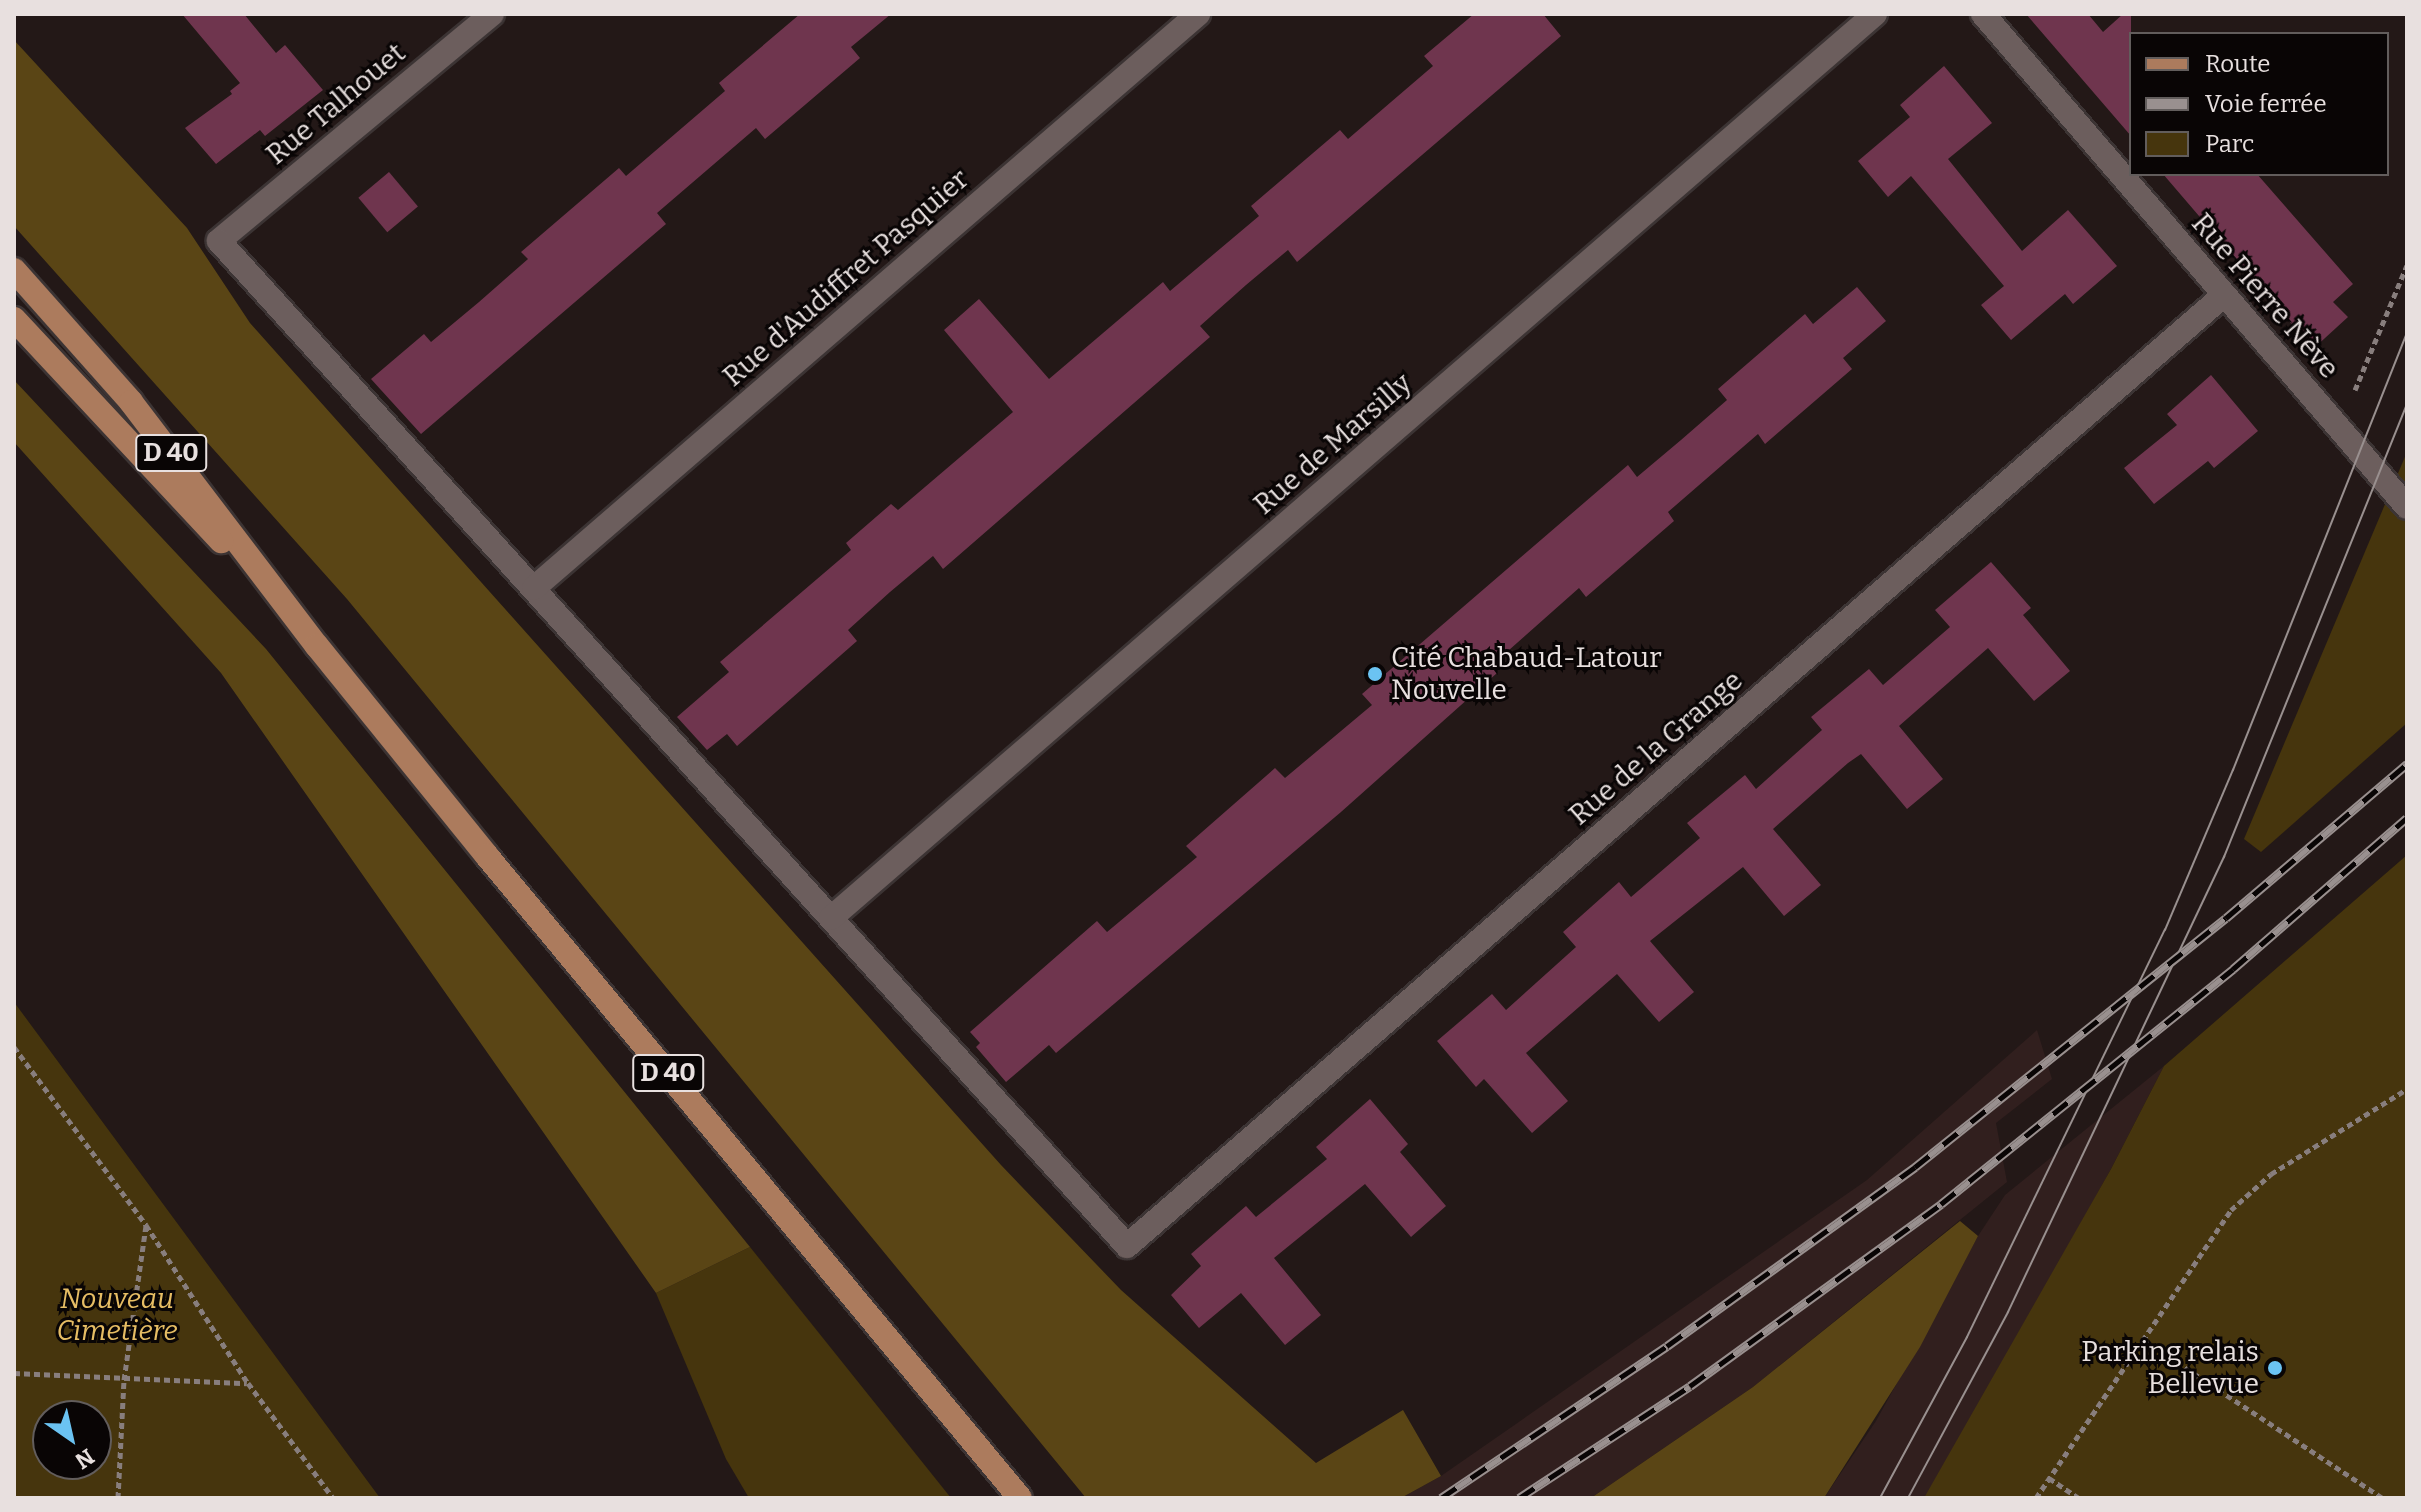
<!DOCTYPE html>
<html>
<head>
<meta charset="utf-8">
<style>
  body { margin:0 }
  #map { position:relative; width:2421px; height:1512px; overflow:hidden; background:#231817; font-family:Bitter,serif }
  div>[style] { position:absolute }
  .built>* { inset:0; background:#311f1e }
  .green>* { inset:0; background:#46350d }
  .forest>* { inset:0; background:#5a4515 }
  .building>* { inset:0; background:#6f354e; transform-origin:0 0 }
  .path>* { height:5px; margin-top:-2.5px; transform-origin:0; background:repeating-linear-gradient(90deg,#887e7d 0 6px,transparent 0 10px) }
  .roads { filter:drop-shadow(2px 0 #3c3434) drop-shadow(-2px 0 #3c3434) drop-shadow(0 2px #3c3434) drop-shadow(0 -2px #3c3434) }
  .minor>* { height:24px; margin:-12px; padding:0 12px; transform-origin:12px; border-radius:12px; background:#6c5e5d }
  .major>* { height:24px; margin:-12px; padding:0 12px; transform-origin:12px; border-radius:12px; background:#ac7b5d }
  .tram>* { height:2px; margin:-1px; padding:0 1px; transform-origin:1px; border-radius:1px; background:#99908f }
  .rail>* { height:9px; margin-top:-4.5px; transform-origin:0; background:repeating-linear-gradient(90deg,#090505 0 18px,#99908f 0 36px); box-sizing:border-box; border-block:2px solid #99908f }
  .dots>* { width:22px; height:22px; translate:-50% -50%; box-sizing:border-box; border:4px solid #090505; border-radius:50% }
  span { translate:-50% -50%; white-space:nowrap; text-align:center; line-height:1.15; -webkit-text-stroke:6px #090505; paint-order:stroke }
  .shield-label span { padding:2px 6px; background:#090505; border:2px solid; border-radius:6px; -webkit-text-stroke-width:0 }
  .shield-label { font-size:26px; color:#e8e0df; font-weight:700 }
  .street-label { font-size:28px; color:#e8e0df }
  .poi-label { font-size:28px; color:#e8e0df }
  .left { translate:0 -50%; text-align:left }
  .right { translate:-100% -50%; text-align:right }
  .park-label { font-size:28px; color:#e6bd64; font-style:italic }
  .frame { position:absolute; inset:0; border:16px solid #e8e0df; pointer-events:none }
  .legend { position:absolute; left:2129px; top:32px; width:260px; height:144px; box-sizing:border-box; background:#090505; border:2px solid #625d5c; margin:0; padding:10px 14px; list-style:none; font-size:24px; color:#e8e0df }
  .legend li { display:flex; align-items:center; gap:16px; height:40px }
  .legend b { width:40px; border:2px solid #625d5c }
  .north { position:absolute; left:32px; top:1400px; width:80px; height:80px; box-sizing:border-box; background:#090505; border:2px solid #625d5c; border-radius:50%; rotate:146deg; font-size:22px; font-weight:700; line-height:32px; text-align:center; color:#e8e0df }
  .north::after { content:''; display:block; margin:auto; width:28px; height:36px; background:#6bc3f2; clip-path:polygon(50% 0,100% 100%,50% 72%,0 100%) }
</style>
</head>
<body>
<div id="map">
  <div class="built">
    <div style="clip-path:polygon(2037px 1030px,2052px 1079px,1996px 1123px,2007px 1182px,1753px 1387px,1591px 1498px,1401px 1498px,1441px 1476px,1867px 1180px)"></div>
    <div style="clip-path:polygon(2164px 1066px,2111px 1169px,1928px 1498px,1824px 1498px,1876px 1421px,1978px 1236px,2005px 1195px)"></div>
  </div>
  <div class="green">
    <div style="clip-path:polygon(2407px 452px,2407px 723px,2261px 852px,2244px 839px)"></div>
    <div style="clip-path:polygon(2407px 855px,2407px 1498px,1924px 1498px,2111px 1169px,2164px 1066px)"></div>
    <div style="clip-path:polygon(evenodd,14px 1002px,380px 1498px,14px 1498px,14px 1002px,48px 1416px,96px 1416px,96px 1464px,48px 1464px,48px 1416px)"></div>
    <div style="clip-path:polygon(750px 1247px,951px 1498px,749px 1498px,726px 1459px,656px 1293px)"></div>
  </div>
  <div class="forest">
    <div style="clip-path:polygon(14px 40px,187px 228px,250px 323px,1001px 1165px,1121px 1290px,1316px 1463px,1403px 1410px,1441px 1476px,1401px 1498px,1086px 1498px,347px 599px,14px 226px)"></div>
    <div style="clip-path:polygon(14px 380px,266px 649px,750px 1247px,656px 1293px,221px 673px,14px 442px)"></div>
    <div style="clip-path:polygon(1960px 1221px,1978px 1236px,1920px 1347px,1824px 1498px,1591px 1498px,1753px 1387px)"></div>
  </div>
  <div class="building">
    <div style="clip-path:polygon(182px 14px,244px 14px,276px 53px,285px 45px,323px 90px,265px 136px,260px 130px,216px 164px,185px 128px,232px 94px,230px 91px,240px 83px)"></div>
    <div style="clip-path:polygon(800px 14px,891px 14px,851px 47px,860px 58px,765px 139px,756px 128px,657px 213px,666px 224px,421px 434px,371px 379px,424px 334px,431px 342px,479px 302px,528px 259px,521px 252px,619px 168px,626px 176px,725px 91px,719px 83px)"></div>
    <div style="clip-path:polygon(1474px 14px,1543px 14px,1561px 36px,1297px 262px,1288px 250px,1246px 285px,1200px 326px,1210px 337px,943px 569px,933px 556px,890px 592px,848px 630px,857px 641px,737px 746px,727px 734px,707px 750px,677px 717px,729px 672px,720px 662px,851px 550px,846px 543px,891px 504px,898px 510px,1013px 412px,944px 330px,979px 299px,1049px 379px,1163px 282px,1170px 291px,1259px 216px,1251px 206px,1340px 130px,1348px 139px,1391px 102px,1433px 66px,1424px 56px)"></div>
    <div style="clip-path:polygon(2026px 14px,2088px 14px,2103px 32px,2123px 14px,2131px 14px,2131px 136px)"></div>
    <div style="clip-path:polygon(1944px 66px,1992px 123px,1948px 159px,2022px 251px,2068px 210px,2117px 266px,2073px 304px,2065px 294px,2011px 340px,1981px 305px,2004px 286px,1911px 176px,1888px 197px,1858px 161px,1910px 117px,1900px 105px)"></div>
    <div style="left:389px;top:172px;width:45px;height:40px;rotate:50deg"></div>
    <div style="clip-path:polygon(2163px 174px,2257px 174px,2353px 284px,2333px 302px,2348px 317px,2313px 349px)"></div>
    <div style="clip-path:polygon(1857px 287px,1886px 321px,1843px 358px,1852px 369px,1765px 444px,1758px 434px,1668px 512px,1674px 521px,1586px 597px,1579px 588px,1491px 666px,1497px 673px,1341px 812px,1056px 1053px,1049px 1045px,1006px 1082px,976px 1047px,980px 1043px,970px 1032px,1097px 921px,1107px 932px,1197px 857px,1186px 846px,1275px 768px,1285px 778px,1372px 705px,1362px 694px,1628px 465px,1637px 477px,1681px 440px,1727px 400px,1718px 389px,1805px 314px,1813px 324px)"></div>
    <div style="clip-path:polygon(2211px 375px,2258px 431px,2214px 468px,2208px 461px,2154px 504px,2124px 468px,2177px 425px,2167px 414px)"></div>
    <div style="clip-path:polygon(1991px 562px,2031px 608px,2023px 615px,2070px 671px,2034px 701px,1988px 648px,1899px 726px,1943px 779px,1907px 809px,1861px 754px,1848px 763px,1773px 829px,1821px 885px,1784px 916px,1743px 867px,1650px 941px,1694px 992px,1659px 1022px,1617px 974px,1526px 1053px,1568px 1101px,1532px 1133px,1484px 1079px,1476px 1087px,1437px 1041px,1492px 994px,1506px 1010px,1576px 947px,1563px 932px,1619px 882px,1631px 897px,1700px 838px,1687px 823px,1745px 775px,1756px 789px,1822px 730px,1811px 717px,1869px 669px,1883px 685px,1950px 627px,1935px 610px)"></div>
    <div style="clip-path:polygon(1370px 1099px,1408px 1144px,1400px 1152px,1446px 1206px,1411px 1237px,1365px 1184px,1274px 1258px,1321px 1315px,1285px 1345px,1241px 1293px,1199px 1328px,1171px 1295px,1201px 1266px,1191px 1254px,1246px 1206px,1256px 1217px,1327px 1159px,1316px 1147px)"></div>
  </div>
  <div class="path">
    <div style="left:2355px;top:390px;width:135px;rotate:-67.4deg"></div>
    <div style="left:14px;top:1047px;width:222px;rotate:53.4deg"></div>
    <div style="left:146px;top:1225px;width:188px;rotate:57.2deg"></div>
    <div style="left:248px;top:1383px;width:143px;rotate:53.5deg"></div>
    <div style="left:2143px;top:1340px;width:287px;rotate:33.4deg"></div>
    <div style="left:14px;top:1373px;width:233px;rotate:2.5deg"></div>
    <div style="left:2049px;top:1478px;width:36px;rotate:34deg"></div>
    <div style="left:118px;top:1498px;width:118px;rotate:-87.1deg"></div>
    <div style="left:124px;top:1380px;width:157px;rotate:-81.9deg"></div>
    <div style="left:2036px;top:1498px;width:348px;rotate:-55.9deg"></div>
    <div style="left:2231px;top:1210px;width:54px;rotate:-42deg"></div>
    <div style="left:2271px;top:1174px;width:160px;rotate:-32deg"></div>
  </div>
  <div class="roads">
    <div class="minor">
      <div style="left:492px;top:14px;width:355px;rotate:140.3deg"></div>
      <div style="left:219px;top:241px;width:1354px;rotate:47.9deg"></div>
      <div style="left:1127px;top:1246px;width:1452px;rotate:-40.92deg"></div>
      <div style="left:1983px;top:14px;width:650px;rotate:49.3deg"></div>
      <div style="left:534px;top:588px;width:878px;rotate:-40.84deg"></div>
      <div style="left:831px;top:918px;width:1381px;rotate:-40.89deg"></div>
    </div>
    <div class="major">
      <div style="left:14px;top:270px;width:176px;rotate:48.4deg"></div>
      <div style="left:131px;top:402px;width:307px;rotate:52.7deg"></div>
      <div style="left:317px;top:646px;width:270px;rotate:51deg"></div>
      <div style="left:487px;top:856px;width:834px;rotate:50.3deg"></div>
      <div style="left:14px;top:319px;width:304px;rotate:47deg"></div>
    </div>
  </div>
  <div class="tram">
    <div style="left:1880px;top:1498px;width:183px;rotate:-61.6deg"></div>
    <div style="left:1967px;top:1337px;width:453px;rotate:-64.1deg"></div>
    <div style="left:2165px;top:930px;width:174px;rotate:-67deg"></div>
    <div style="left:2233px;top:770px;width:471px;rotate:-68.3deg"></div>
    <div style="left:1908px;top:1498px;width:211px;rotate:-61.7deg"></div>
    <div style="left:2008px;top:1312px;width:504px;rotate:-64.61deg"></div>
    <div style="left:2224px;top:857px;width:489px;rotate:-68deg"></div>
  </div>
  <div class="rail">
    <div style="left:1441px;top:1498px;width:272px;rotate:-33.9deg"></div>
    <div style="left:1667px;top:1346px;width:306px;rotate:-35.8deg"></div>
    <div style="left:1915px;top:1167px;width:398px;rotate:-38.7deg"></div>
    <div style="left:2226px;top:918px;width:238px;rotate:-40.4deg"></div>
    <div style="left:1519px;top:1498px;width:204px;rotate:-33.2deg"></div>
    <div style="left:1690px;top:1386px;width:310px;rotate:-35.9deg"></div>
    <div style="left:1941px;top:1204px;width:375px;rotate:-38.8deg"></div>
    <div style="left:2233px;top:969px;width:230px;rotate:-41deg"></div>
  </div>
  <div class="dots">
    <div style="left:1375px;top:674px;background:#6bc3f2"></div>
    <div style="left:2275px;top:1368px;background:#6bc3f2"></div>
  </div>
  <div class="shield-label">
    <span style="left:171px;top:453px">D 40</span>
    <span style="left:668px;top:1073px">D 40</span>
  </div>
  <div class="street-label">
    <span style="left:336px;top:104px;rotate:-40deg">Rue Talhouet</span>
    <span style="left:846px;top:278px;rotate:-41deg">Rue d'Audiffret Pasquier</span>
    <span style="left:2265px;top:296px;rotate:49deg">Rue Pierre Nève</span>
    <span style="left:1333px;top:444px;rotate:-41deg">Rue de Marsilly</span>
    <span style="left:1656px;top:748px;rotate:-41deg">Rue de la Grange</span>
  </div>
  <div class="poi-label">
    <span class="left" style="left:1391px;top:674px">Cité Chabaud-Latour<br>Nouvelle</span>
    <span class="right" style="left:2259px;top:1368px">Parking relais<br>Bellevue</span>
  </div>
  <div class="park-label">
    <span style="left:117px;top:1315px">Nouveau<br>Cimetière</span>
  </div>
  <div class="frame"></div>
  <ul class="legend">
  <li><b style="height:10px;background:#ac7b5d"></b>Route</li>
  <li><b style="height:10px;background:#99908f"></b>Voie ferrée</li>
  <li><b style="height:22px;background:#46350d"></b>Parc</li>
  </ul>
  <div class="north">N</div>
</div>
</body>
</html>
